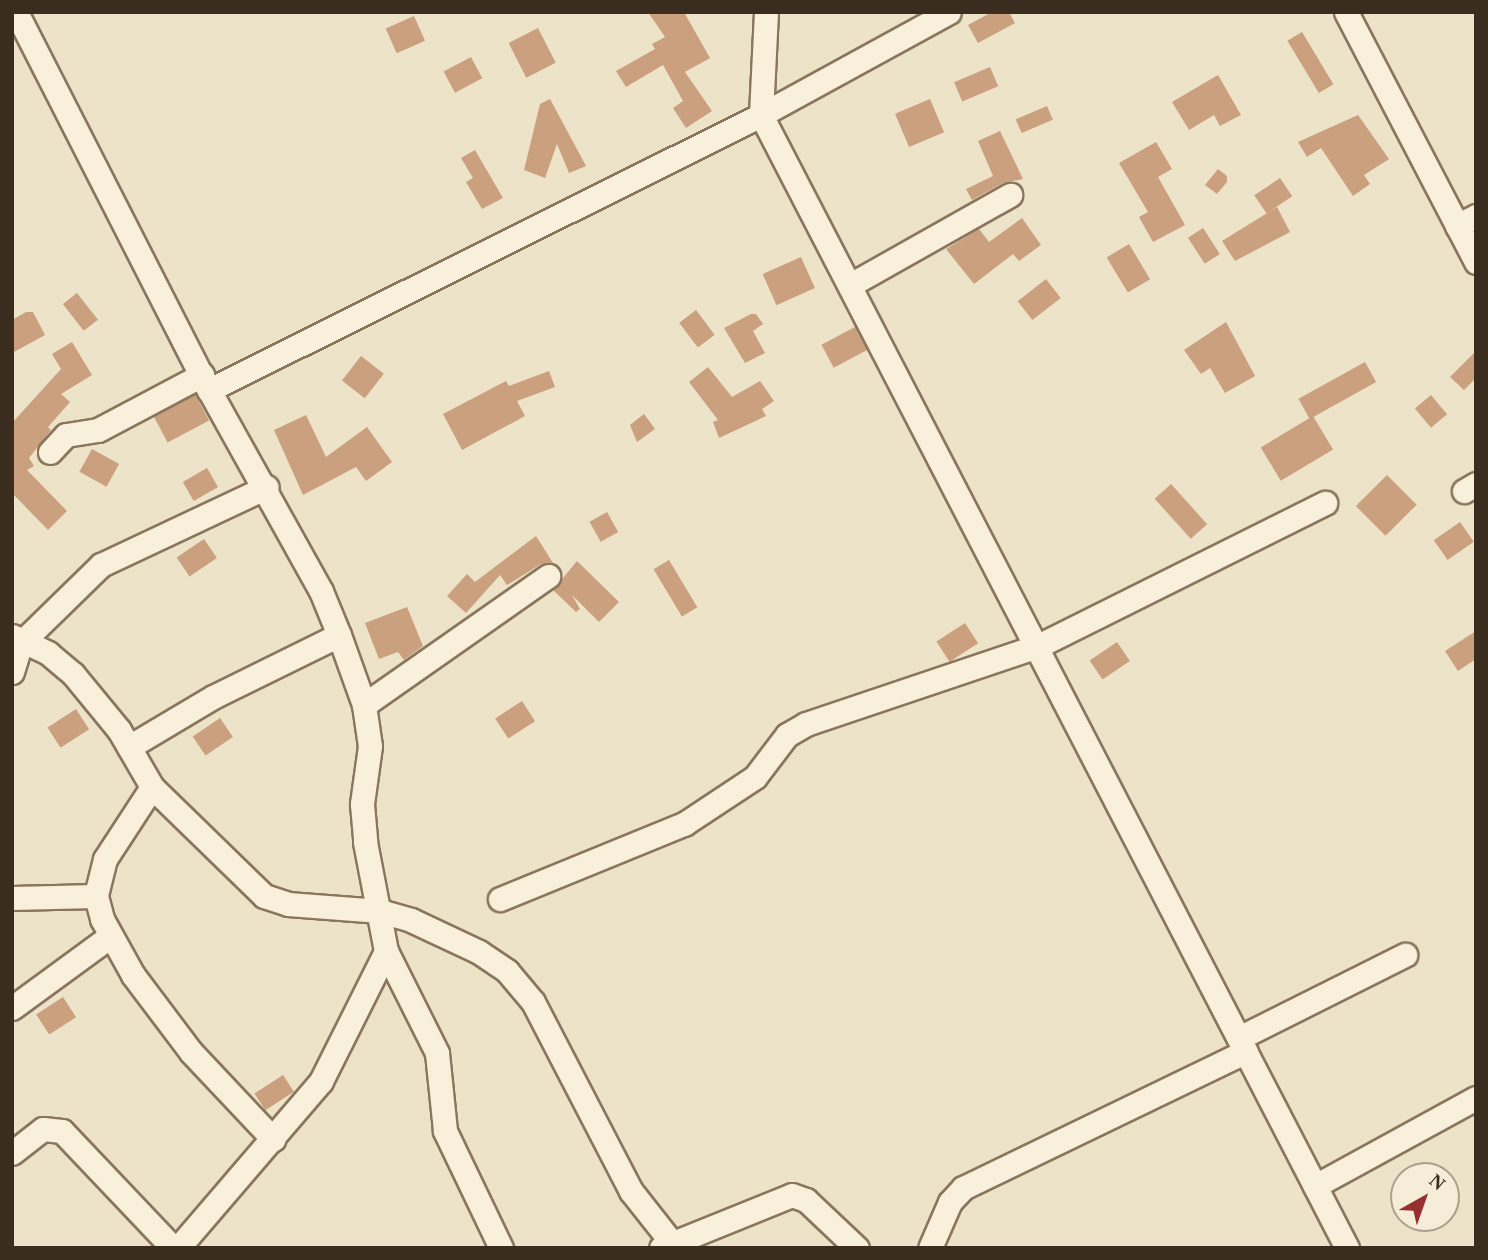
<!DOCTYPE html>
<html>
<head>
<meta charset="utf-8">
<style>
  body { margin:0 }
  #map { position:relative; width:1488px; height:1260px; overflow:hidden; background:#ede3c8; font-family:"Times New Roman",serif }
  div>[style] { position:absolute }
  .building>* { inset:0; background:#caa07f; transform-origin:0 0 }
  .roads { filter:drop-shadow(2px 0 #89765d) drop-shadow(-2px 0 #89765d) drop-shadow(0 2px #89765d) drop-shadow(0 -2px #89765d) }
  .minor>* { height:23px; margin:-11.5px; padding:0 11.5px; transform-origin:11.5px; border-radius:11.5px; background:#f8f0db }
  span { translate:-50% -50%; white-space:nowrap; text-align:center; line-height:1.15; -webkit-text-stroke:7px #f5edd7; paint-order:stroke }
  .frame { position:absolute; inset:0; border:14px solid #3a2d20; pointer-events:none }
  .north { position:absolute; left:1390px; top:1162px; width:70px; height:70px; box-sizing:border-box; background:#f5edd7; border:2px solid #aaa08e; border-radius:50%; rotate:40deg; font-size:19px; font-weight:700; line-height:28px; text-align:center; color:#3a2d20 }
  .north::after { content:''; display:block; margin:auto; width:24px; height:32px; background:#96312f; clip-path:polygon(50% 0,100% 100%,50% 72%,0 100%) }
</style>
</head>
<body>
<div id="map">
  <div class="building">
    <div style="clip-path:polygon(648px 12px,684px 12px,710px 58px,685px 72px,712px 111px,686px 128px,673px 108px,683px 101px,663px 65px,626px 87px,616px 71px,655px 49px,652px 44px,665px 37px)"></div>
    <div style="clip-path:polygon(992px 12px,1009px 12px,1015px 23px,978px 43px,968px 25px)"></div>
    <div style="left:414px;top:16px;width:27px;height:31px;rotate:66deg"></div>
    <div style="left:538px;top:28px;width:39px;height:33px;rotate:63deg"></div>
    <div style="left:1302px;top:32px;width:61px;height:17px;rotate:59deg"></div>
    <div style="left:471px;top:57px;width:24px;height:31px;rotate:62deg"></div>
    <div style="left:990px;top:67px;width:21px;height:39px;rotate:67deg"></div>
    <div style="clip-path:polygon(1218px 75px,1241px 115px,1220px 126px,1214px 115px,1189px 130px,1172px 102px)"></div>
    <div style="clip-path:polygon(550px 99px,586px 166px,569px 173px,557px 144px,545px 178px,524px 170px,540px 104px)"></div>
    <div style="left:930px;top:99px;width:36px;height:38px;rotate:67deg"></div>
    <div style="left:1047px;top:106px;width:15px;height:34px;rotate:67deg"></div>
    <div style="clip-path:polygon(1358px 115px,1389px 159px,1364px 175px,1370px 184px,1353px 196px,1321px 148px,1307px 157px,1298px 142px)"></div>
    <div style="clip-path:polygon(1000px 131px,1023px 179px,1003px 183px,972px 200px,966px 189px,993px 176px,978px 141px)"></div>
    <div style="clip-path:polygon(1156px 142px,1172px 169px,1158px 177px,1185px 225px,1153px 242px,1139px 217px,1148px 212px,1119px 163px)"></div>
    <div style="clip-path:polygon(475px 150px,503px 198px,482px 209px,466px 182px,473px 178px,461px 158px)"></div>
    <div style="clip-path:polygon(1218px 169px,1227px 176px,1227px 182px,1217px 194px,1205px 185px)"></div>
    <div style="left:1280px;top:178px;width:22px;height:31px;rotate:56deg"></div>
    <div style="clip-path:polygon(1277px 207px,1290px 232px,1235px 261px,1222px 241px)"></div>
    <div style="clip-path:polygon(1022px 218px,1041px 245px,1019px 261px,1013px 254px,974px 284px,946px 249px,979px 229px,989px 242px)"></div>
    <div style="left:1203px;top:228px;width:31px;height:18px;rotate:57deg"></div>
    <div style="left:1129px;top:244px;width:41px;height:26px;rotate:59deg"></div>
    <div style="left:801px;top:257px;width:34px;height:42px;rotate:66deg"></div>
    <div style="left:1046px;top:279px;width:24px;height:36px;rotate:52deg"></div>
    <div style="left:77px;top:293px;width:34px;height:18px;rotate:52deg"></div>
    <div style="left:696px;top:310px;width:31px;height:21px;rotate:53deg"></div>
    <div style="clip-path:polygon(26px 312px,33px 312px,45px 335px,12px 353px,12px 320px)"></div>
    <div style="clip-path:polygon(751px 314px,756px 314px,763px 324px,753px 331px,765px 353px,745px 363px,724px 328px)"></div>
    <div style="clip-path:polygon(1226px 322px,1255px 376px,1225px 393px,1210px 368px,1201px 374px,1184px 350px)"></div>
    <div style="left:855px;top:327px;width:26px;height:38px;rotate:62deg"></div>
    <div style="clip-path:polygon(72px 342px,92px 375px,61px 394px,70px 402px,48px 427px,51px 430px,29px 458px,34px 466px,27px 470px,67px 511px,48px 530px,12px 493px,12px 423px,61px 369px,52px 354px)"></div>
    <div style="clip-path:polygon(1476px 351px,1476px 378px,1464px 390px,1450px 377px)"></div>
    <div style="left:361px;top:356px;width:29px;height:31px;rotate:38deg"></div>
    <div style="left:1365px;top:362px;width:23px;height:76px;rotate:61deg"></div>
    <div style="clip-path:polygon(708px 367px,732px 397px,760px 381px,774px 401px,762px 409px,766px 416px,719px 438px,713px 422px,718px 420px,689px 382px)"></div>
    <div style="clip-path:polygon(549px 371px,555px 387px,517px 401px,525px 416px,462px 450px,443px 414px,506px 381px,509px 386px)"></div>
    <div style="left:195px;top:394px;width:30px;height:47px;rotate:62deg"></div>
    <div style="left:1431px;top:395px;width:25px;height:21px;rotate:50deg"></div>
    <div style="clip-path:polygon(644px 414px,655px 429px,637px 442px,630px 425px)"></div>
    <div style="clip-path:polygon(306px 415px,326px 457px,367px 427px,392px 462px,366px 481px,356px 467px,303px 495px,274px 430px)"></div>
    <div style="left:1313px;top:416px;width:39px;height:61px;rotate:59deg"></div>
    <div style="left:92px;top:449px;width:31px;height:26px;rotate:29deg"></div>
    <div style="left:207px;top:468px;width:22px;height:28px;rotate:60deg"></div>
    <div style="left:1387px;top:475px;width:42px;height:44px;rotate:45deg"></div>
    <div style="left:1171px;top:484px;width:54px;height:22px;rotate:48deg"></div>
    <div style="left:607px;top:512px;width:23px;height:20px;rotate:61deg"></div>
    <div style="left:1460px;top:522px;width:24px;height:32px;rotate:55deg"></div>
    <div style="clip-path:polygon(536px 536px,553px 563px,541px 564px,507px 585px,500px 575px,466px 613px,447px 596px,467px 574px,475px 582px)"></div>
    <div style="left:204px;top:539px;width:23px;height:33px;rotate:56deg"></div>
    <div style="left:669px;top:560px;width:55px;height:18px;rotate:59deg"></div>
    <div style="clip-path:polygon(577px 561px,619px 602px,599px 622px,572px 595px,580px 609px,576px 612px,553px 590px)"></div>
    <div style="clip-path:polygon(407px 607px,423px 646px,404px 660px,398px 652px,379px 659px,365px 623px)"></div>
    <div style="left:965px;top:623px;width:24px;height:34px;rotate:57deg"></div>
    <div style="clip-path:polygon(1476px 631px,1476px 659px,1458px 671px,1445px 651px)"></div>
    <div style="left:1117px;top:642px;width:23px;height:33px;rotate:56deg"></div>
    <div style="left:522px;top:701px;width:24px;height:32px;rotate:57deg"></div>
    <div style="left:76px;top:709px;width:24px;height:34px;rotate:57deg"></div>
    <div style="left:220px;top:718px;width:23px;height:33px;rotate:56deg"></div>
    <div style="left:63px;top:997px;width:24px;height:32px;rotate:57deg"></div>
    <div style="left:283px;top:1075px;width:20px;height:34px;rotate:57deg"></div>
  </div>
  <div class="roads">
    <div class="minor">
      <div style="left:16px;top:12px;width:424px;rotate:63deg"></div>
      <div style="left:209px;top:390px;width:230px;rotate:60.9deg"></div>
      <div style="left:321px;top:591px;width:48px;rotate:67.8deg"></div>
      <div style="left:339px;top:635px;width:74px;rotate:70.3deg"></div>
      <div style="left:364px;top:705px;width:41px;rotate:81.7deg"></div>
      <div style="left:370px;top:746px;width:59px;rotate:97.9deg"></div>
      <div style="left:362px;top:804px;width:38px;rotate:85deg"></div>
      <div style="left:365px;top:842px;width:111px;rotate:79.1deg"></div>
      <div style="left:386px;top:951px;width:114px;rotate:63.4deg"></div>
      <div style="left:437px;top:1053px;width:78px;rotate:84.1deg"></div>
      <div style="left:445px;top:1131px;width:130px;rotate:64.4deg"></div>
      <div style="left:766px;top:12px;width:103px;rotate:92.8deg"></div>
      <div style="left:761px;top:115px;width:1276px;rotate:62.65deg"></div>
      <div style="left:1346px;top:12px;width:282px;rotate:62.5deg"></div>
      <div style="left:1457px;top:226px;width:21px;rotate:-28deg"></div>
      <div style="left:850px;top:285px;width:184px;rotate:-29.4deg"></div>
      <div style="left:209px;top:390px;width:617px;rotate:-26.48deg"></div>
      <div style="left:761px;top:115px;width:214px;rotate:-28.7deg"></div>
      <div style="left:50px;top:452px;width:23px;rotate:-47deg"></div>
      <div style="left:66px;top:435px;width:32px;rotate:-9deg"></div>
      <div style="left:98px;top:430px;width:118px;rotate:-27.9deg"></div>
      <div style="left:1464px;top:491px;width:14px;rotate:-30deg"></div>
      <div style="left:12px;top:636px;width:40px;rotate:25deg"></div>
      <div style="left:48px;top:653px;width:33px;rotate:40deg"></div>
      <div style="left:73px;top:674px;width:72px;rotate:50.6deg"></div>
      <div style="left:119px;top:730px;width:66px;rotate:59.9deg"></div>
      <div style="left:152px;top:787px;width:156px;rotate:44.2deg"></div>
      <div style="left:264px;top:896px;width:25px;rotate:18deg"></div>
      <div style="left:288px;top:904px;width:92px;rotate:4.4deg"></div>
      <div style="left:380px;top:911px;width:32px;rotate:16deg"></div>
      <div style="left:411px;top:920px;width:75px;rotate:25.2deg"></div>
      <div style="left:479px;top:952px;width:34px;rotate:34deg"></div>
      <div style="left:507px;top:971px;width:40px;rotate:50deg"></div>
      <div style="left:533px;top:1002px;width:213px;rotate:62.6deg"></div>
      <div style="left:631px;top:1191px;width:73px;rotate:51.7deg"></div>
      <div style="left:12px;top:672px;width:30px;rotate:-73deg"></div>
      <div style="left:21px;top:643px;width:112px;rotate:-44.3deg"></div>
      <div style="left:101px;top:565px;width:183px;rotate:-25.2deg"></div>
      <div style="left:364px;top:705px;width:225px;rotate:-35deg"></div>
      <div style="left:129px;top:747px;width:98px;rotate:-30.8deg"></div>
      <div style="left:213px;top:697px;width:140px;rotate:-26.2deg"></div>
      <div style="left:152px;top:787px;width:86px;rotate:123.1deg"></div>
      <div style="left:105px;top:859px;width:38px;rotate:104deg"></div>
      <div style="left:96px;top:896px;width:24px;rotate:75deg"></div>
      <div style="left:102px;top:919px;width:64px;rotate:61deg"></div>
      <div style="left:133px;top:975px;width:96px;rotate:53deg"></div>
      <div style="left:191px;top:1052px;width:120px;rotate:46.7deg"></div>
      <div style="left:12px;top:898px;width:84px;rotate:-1.4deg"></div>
      <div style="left:500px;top:899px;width:199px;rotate:-22.2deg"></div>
      <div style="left:684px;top:824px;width:85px;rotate:-33.5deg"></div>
      <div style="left:755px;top:777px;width:53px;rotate:-52.7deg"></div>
      <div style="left:787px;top:735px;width:22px;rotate:-30deg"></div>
      <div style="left:806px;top:724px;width:245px;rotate:-18.6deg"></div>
      <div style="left:1038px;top:646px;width:321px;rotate:-26.5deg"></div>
      <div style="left:12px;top:1008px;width:120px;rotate:-36.2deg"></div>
      <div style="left:1239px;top:1038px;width:186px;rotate:-26.6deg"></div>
      <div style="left:12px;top:1153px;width:39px;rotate:-38deg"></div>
      <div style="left:43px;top:1129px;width:19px;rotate:6deg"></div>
      <div style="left:62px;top:1131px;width:161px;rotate:46.5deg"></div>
      <div style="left:1315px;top:1186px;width:183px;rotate:-28.7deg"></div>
      <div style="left:178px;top:1248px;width:220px;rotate:-49.4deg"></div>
      <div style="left:321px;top:1081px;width:145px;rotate:-63.4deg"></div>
      <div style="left:661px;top:1248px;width:141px;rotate:-22deg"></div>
      <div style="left:792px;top:1195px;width:15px;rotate:20deg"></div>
      <div style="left:806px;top:1200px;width:70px;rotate:43.3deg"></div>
      <div style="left:930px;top:1248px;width:50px;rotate:-66.5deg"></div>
      <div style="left:950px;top:1202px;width:19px;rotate:-47deg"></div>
      <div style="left:963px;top:1188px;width:314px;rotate:-25.8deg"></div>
    </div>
  </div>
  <div class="frame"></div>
  <div class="north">N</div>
</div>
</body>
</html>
